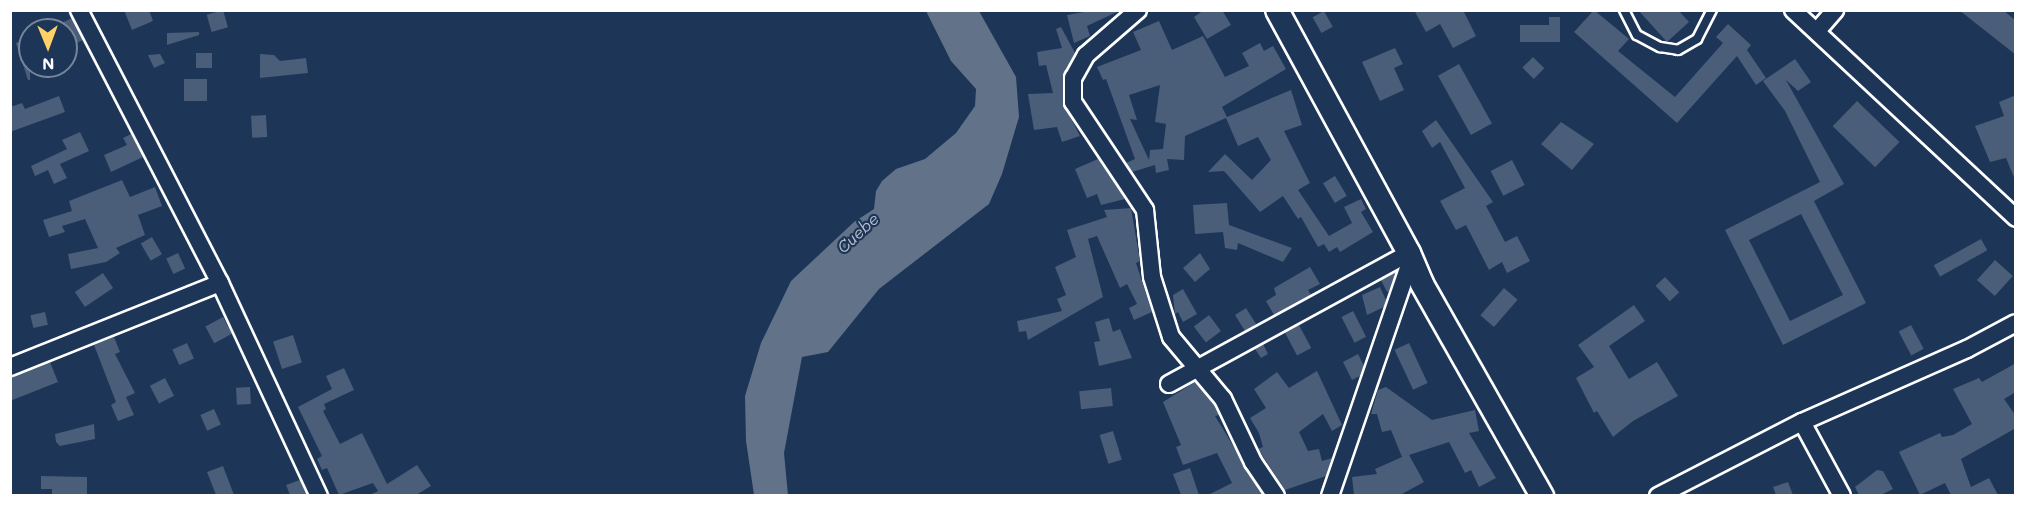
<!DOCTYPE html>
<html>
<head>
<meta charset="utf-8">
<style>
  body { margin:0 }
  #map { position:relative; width:2026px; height:506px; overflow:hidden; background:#1d3557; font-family:Mali,sans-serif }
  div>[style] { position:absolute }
  .water>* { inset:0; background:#617289 }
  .building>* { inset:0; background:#4a5d79; transform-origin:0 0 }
  .roads { filter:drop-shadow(2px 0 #fff) drop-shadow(-2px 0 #fff) drop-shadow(0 2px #fff) drop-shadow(0 -2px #fff) }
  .lane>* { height:8px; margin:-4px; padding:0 4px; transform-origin:4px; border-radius:4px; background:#1d3557 }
  .street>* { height:16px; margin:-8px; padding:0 8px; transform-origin:8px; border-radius:8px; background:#1d3557 }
  .secondary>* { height:22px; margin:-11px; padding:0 11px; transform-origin:11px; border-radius:11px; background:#1d3557 }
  span { translate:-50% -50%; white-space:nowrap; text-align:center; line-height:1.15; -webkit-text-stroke:4.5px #1d3557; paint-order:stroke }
  .water-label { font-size:16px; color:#b8c0ca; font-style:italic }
  .frame { position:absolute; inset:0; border:12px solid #fff; pointer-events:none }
  .north { position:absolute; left:18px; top:18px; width:60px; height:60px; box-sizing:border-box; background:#1d3557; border:2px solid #77869a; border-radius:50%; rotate:179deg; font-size:16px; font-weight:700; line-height:24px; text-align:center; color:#fff }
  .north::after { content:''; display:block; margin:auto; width:21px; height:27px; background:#ffd166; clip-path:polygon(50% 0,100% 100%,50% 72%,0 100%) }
</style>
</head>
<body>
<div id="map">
  <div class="water">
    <div style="clip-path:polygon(926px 11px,979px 11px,1016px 77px,1019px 117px,1002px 174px,989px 204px,879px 289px,828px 352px,802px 357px,784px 453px,788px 495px,754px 495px,746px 441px,745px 396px,761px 343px,791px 281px,854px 222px,874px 209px,876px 191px,882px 181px,896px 169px,925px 159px,956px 133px,975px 106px,976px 89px,951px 61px)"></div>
  </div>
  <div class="building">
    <div style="clip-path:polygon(124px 10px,149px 10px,153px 21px,132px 30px)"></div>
    <div style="left:223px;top:10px;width:18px;height:17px;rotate:74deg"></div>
    <div style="clip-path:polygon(1095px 10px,1121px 10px,1087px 26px,1090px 36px,1074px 43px,1067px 15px)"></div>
    <div style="clip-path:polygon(1204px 10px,1222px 10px,1231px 25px,1207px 39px,1194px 17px)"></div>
    <div style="clip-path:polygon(1414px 10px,1463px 10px,1476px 36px,1453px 48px,1440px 24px,1426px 32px)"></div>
    <div style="clip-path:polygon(1594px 10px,1629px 39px,1618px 51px,1675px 97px,1723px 43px,1716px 37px,1728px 24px,1751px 45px,1747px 50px,1766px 78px,1756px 85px,1737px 56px,1677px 123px,1574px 32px)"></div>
    <div style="clip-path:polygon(1638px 10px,1678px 10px,1689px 22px,1667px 42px)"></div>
    <div style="clip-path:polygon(1959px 10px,2003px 10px,2016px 21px,2016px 55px)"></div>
    <div style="left:1324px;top:11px;width:18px;height:13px;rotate:61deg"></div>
    <div style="clip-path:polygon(1549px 17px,1560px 17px,1560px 42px,1520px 42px,1520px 25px,1549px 25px)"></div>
    <div style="clip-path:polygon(72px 18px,83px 40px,70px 46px,66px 30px,46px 30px)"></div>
    <div style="clip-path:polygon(evenodd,1159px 21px,1172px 50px,1203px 36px,1225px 77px,1249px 66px,1242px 53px,1260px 43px,1264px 51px,1273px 46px,1286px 69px,1222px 107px,1227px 117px,1291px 90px,1302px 125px,1284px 131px,1310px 183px,1298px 190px,1329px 236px,1352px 223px,1344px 207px,1361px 199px,1366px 209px,1361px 212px,1373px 232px,1340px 252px,1337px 247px,1329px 252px,1324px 244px,1318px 247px,1301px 217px,1298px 219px,1283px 196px,1260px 212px,1224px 171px,1208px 172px,1225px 154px,1252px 180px,1271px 160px,1258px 137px,1238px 146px,1226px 118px,1185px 136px,1184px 160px,1167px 159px,1169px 170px,1156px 173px,1155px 165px,1132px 172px,1126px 163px,1135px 159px,1106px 79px,1103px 80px,1097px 67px,1141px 50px,1133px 32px,1159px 21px,1160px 85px,1155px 122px,1166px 124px,1163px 149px,1150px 150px,1149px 160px,1130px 119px,1137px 120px,1129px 95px,1160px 85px)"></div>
    <div style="clip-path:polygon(1061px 27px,1075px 53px,1063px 77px,1063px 103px,1080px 136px,1062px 142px,1057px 127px,1034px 130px,1028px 94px,1053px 93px,1046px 65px,1039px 66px,1037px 52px,1062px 48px,1056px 29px)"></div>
    <div style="clip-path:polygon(199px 32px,199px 35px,167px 45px,167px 33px)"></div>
    <div style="clip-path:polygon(30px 38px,30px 80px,28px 80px,16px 43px)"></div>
    <div style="clip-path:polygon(1395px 48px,1403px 64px,1394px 68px,1404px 90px,1380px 101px,1362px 62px)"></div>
    <div style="left:196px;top:53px;width:16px;height:15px"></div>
    <div style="clip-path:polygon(160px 54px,165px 63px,154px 68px,148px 55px)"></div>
    <div style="clip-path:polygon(260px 54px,274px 55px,280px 61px,306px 58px,308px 73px,260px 78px)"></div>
    <div style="left:1533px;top:57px;width:16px;height:15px;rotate:45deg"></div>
    <div style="clip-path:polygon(evenodd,1795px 59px,1811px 82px,1798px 91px,1786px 80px,1844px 184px,1814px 201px,1866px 303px,1783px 345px,1725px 230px,1820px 182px,1785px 111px,1763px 81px,1795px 59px,1801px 214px,1843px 295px,1790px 321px,1749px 240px,1801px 214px)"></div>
    <div style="left:1459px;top:64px;width:68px;height:24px;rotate:61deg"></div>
    <div style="left:184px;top:79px;width:23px;height:22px"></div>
    <div style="clip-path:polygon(2016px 95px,2016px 180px,2015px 180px,2006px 158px,1990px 162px,1975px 126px,2004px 116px,1999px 102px)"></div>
    <div style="clip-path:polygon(59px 96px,65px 112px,10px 132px,10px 107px,22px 103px,25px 109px)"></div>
    <div style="left:1857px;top:101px;width:59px;height:35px;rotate:44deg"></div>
    <div style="left:266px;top:115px;width:22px;height:15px;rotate:87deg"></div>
    <div style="clip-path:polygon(1436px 120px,1493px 202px,1486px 206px,1505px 242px,1517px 236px,1530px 261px,1507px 273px,1502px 262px,1489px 270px,1466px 225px,1456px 230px,1440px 201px,1465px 188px,1440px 142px,1432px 148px,1422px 131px)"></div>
    <div style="clip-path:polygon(1561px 122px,1594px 144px,1572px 170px,1541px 144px)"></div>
    <div style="clip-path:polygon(80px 132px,89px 151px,60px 164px,67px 178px,54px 184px,48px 170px,35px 176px,31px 166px,67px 149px,62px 140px)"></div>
    <div style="clip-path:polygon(131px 134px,143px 157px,111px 172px,104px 155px,127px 145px,123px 138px)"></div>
    <div style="clip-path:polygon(1098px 159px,1125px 199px,1101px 205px,1097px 194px,1087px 198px,1075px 169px)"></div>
    <div style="left:1512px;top:160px;width:28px;height:24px;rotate:63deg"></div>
    <div style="left:1335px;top:176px;width:23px;height:14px;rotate:59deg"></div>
    <div style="clip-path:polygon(122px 180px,130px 197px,155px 187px,162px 206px,138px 215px,145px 235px,116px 248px,120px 253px,106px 262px,71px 269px,68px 254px,98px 248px,85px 219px,62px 226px,65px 232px,49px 237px,43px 220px,72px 211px,69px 201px)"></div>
    <div style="clip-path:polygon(1227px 203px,1229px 225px,1292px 248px,1283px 262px,1238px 243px,1237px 250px,1225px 248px,1223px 232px,1195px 234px,1193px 205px)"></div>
    <div style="clip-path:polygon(1131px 208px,1140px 261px,1136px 263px,1152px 312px,1134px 320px,1129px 308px,1137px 304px,1127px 284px,1120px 288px,1097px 236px,1088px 239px,1103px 297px,1028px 340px,1026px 331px,1019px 332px,1017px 321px,1062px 311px,1057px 299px,1066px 295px,1055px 267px,1076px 257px,1067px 230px,1107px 217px,1104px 210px)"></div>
    <div style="left:152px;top:237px;width:20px;height:13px;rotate:60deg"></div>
    <div style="left:1981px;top:239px;width:13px;height:54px;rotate:61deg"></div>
    <div style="left:178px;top:253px;width:17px;height:13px;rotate:65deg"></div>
    <div style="clip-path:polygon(1200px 253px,1210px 269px,1195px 282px,1183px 268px)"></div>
    <div style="left:1995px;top:260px;width:24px;height:27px;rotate:42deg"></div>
    <div style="clip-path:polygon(1310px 267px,1320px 284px,1308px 290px,1311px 295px,1274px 315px,1266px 301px,1276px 295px,1274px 288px)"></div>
    <div style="clip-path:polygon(1396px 272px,1389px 291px,1387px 292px,1381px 280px)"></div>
    <div style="left:103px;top:273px;width:18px;height:34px;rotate:56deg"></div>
    <div style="left:1665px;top:277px;width:21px;height:13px;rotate:47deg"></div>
    <div style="clip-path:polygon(1380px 287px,1386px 300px,1384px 307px,1367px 315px,1362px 295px)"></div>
    <div style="left:1504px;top:288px;width:18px;height:36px;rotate:41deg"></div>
    <div style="clip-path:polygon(1183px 289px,1197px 314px,1183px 322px,1178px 312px,1175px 314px,1173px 295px)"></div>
    <div style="clip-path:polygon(1634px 305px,1645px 321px,1609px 346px,1629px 379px,1657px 362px,1678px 396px,1633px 421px,1613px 437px,1597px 411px,1594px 413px,1576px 378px,1594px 367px,1578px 345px)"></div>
    <div style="left:1246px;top:308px;width:19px;height:13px;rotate:58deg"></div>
    <div style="left:1353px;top:311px;width:29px;height:13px;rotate:63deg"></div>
    <div style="left:45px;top:312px;width:13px;height:15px;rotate:77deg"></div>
    <div style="left:1209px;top:315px;width:20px;height:19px;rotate:53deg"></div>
    <div style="left:223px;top:317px;width:19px;height:20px;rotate:62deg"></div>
    <div style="clip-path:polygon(1109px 318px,1113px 332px,1120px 329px,1132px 358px,1099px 366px,1094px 342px,1100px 341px,1095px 322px)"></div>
    <div style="left:1299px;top:325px;width:26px;height:16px;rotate:62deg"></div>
    <div style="left:1911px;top:325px;width:27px;height:14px;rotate:62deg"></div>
    <div style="left:293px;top:335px;width:29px;height:21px;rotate:72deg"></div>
    <div style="clip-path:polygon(114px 337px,120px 352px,115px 354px,135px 393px,126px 397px,134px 415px,118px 421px,111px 405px,116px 402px,94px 345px)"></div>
    <div style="left:187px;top:343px;width:17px;height:16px;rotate:66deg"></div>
    <div style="left:1409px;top:343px;width:44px;height:16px;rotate:65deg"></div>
    <div style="clip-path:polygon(1263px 344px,1268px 354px,1261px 358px,1255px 349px)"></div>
    <div style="clip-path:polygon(1358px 354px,1364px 366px,1360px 376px,1352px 380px,1343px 362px)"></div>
    <div style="clip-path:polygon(50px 362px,58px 382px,10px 401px,10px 377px)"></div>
    <div style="clip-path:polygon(2016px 363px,2016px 392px,2004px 399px,2016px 416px,2016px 428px,1961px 459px,1971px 487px,1989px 478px,1998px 495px,1951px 495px,1945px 483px,1920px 495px,1899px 452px,1940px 433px,1942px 437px,1953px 435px,1972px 424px,1953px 389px,1979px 378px,1982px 382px)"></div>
    <div style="clip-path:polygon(344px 368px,354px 390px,324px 404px,326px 409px,323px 411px,340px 444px,362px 433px,387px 484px,417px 465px,431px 486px,416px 495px,370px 495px,378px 491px,373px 483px,339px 495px,327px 468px,322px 470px,317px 459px,322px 456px,298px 407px,332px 389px,326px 376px)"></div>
    <div style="clip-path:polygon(1317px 371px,1342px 425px,1332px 431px,1323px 414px,1299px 432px,1308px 451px,1319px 449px,1322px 461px,1332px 458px,1326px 476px,1285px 490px,1258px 449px,1263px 447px,1259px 433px,1250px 418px,1266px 408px,1254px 389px,1277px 372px,1289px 388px)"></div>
    <div style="left:165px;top:378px;width:20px;height:17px;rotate:63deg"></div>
    <div style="clip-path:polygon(1195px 382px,1214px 405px,1219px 415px,1215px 416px,1263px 495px,1208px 495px,1232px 483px,1217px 453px,1183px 465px,1176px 447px,1181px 445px,1163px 402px)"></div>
    <div style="left:250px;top:387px;width:17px;height:14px;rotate:87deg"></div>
    <div style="clip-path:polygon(1386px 387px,1432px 420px,1475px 410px,1479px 431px,1469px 433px,1496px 478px,1479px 487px,1471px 470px,1465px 473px,1449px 442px,1409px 455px,1424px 482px,1400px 495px,1354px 495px,1352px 477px,1377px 474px,1375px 469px,1402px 457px,1391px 430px,1382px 432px,1377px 414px,1371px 414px,1378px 390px)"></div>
    <div style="left:1111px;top:388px;width:18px;height:32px;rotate:84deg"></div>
    <div style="left:214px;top:409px;width:17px;height:15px;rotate:66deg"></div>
    <div style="clip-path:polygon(94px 424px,95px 439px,60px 446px,56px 442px,55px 434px)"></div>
    <div style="left:1113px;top:431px;width:30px;height:14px;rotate:73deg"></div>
    <div style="clip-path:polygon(223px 466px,234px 495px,216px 495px,207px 472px)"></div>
    <div style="clip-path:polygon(1190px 468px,1199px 495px,1181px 495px,1173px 474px)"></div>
    <div style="clip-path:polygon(1877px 470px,1883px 471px,1893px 489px,1881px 495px,1859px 495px,1855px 487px)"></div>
    <div style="clip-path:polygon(41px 476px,87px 477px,87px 495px,52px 495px,52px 489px,41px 489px)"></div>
    <div style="clip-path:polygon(300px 480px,307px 495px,290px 495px,286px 485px)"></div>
    <div style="clip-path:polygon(1788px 482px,1793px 495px,1776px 495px,1773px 487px)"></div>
  </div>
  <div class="roads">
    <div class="lane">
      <div style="left:1624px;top:10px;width:28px;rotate:63deg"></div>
      <div style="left:1637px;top:35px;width:26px;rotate:28deg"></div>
      <div style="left:1660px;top:47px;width:18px;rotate:9deg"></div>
      <div style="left:1678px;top:50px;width:22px;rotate:-30deg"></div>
      <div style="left:1697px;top:39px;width:33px;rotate:-63deg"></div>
    </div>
    <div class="street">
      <div style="left:79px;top:10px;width:307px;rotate:62.7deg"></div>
      <div style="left:220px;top:283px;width:235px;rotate:65.1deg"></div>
      <div style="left:1138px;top:10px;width:69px;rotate:139.1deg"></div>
      <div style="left:1086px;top:55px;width:26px;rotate:119deg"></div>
      <div style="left:1073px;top:78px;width:24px;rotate:90deg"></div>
      <div style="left:1073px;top:102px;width:130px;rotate:56.3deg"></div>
      <div style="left:1145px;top:210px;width:67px;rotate:84deg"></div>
      <div style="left:1152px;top:277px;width:63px;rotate:72.4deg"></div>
      <div style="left:1171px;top:337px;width:81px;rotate:50deg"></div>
      <div style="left:1223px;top:399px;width:70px;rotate:64.5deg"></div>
      <div style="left:1253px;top:462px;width:41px;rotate:55.9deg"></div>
      <div style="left:1793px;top:10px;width:305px;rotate:43deg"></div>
      <div style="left:1817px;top:31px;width:28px;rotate:-49deg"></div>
      <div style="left:10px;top:367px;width:226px;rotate:-21.8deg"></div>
      <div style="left:1169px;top:384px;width:273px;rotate:-28.6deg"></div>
      <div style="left:1802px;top:422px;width:84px;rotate:61.6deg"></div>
      <div style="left:1330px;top:496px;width:250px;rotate:-71.1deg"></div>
      <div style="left:1658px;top:496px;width:162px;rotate:-27.2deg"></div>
      <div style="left:1802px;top:422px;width:180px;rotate:-23.9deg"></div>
      <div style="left:1967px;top:349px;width:55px;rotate:-28deg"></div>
    </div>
    <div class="secondary">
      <div style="left:1277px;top:10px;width:277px;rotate:61.5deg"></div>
      <div style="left:1409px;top:253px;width:34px;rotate:67deg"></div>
      <div style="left:1422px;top:284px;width:244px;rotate:60.5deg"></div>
    </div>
  </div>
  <div class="water-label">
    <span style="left:858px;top:233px;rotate:-43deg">Cuebe</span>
  </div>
  <div class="frame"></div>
  <div class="north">N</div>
</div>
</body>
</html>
